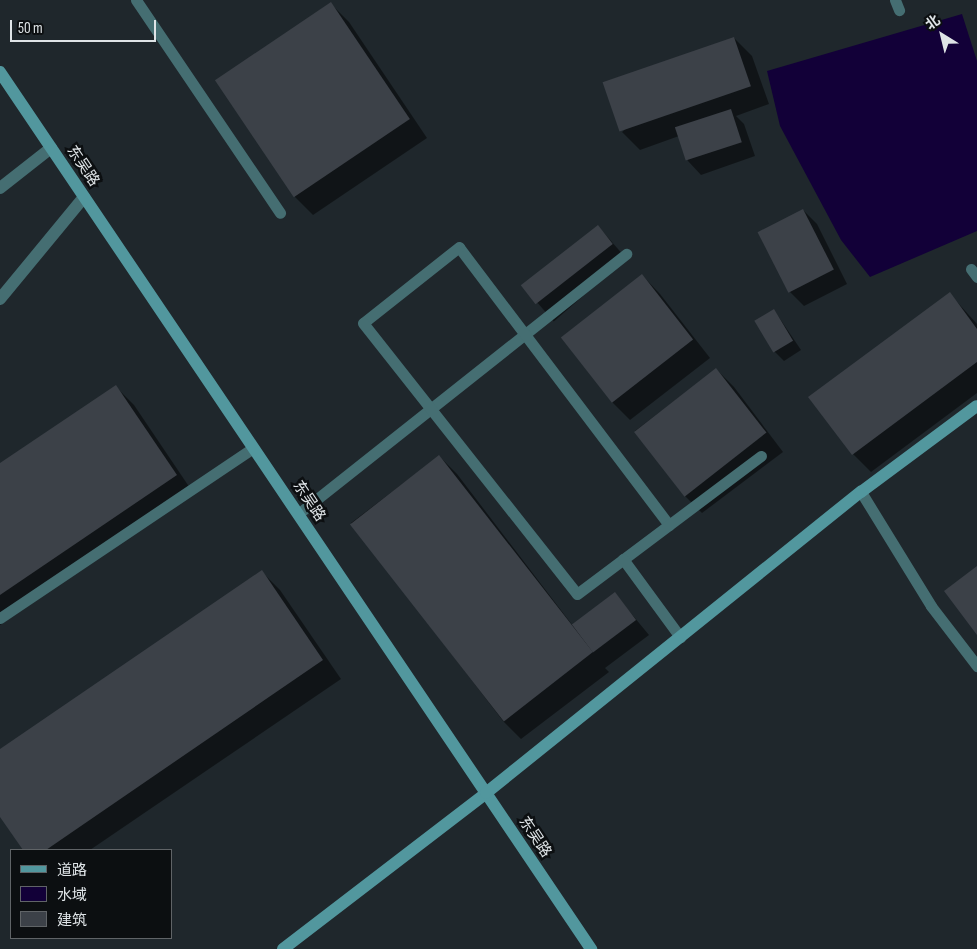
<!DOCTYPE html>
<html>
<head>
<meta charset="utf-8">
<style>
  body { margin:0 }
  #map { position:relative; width:977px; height:949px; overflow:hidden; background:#1f272c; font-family:"Sofia Sans Condensed","Noto Sans SC",sans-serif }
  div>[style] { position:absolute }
  .water>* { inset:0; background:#120038 }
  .shadow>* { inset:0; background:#0007; transform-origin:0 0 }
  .building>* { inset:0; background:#3c4148; transform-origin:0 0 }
  .lane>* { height:11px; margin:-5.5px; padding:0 5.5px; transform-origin:5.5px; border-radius:5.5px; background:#456e72 }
  .street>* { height:12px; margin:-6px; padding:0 6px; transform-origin:6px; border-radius:6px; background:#456e72 }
  .secondary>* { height:12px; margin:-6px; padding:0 6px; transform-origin:6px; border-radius:6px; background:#52979e }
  span { translate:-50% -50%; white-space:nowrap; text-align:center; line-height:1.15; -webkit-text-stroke:5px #0c0f11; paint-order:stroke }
  .street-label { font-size:15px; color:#dfe4e7 }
  .legend { position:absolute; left:10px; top:849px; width:162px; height:90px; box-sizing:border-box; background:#0c0f11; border:1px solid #606467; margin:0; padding:6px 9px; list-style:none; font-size:15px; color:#dfe4e7 }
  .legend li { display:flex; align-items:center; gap:10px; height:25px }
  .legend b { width:25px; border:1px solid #606467 }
  .north { position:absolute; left:917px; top:10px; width:50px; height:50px; -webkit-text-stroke:4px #0c0f11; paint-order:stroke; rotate:324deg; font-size:14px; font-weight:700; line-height:20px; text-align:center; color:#dfe4e7 }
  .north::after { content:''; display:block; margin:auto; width:18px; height:22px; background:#dfe4e7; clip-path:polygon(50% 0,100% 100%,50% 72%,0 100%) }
  .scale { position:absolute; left:10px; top:20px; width:146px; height:22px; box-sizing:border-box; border:2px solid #dfe4e7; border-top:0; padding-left:6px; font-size:15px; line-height:18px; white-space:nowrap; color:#dfe4e7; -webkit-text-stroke:4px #0c0f11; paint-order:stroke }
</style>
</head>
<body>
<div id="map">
  <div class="water">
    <div style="clip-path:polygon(962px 14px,977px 61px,977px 231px,870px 277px,841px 240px,780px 126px,767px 71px)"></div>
  </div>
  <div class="shadow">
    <div style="clip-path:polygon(331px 4px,349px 22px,427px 138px,313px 215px,295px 197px)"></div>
    <div style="clip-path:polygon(734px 38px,752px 56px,769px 104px,736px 116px,744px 124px,755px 156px,701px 175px,688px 161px,679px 136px,640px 150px,622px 132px)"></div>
    <div style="clip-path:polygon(803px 210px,817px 224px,847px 284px,804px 306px,790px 292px)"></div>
    <div style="left:598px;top:226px;width:43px;height:96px;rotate:49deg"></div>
    <div style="clip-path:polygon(642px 275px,660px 294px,710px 358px,630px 420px,612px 402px)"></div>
    <div style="clip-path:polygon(949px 293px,977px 324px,977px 393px,871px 472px,853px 454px)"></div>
    <div style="clip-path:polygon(774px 310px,801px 350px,784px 361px,775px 352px)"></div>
    <div style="clip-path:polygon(716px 369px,734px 387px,783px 452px,702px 513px,684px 495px,635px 431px)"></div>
    <div style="clip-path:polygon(116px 387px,134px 405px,194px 494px,0 625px,0 465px)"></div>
    <div style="clip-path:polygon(439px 456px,457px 474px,573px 626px,615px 594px,649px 635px,605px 668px,609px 672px,521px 739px,503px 721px,351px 523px)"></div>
    <div style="clip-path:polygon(262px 572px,280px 590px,341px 679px,90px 850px,24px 850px,0 815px,0 751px)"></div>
  </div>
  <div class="building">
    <div style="left:331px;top:2px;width:141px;height:140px;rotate:56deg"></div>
    <div style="left:734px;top:37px;width:52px;height:139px;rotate:71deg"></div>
    <div style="left:731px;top:109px;width:35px;height:59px;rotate:72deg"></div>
    <div style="left:803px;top:209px;width:68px;height:51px;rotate:63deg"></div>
    <div style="left:598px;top:225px;width:24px;height:98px;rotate:52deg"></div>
    <div style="left:642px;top:274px;width:83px;height:103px;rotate:52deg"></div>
    <div style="clip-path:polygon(950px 292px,977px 329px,977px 362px,852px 455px,808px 397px)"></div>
    <div style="left:774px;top:309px;width:37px;height:23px;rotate:59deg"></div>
    <div style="left:716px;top:368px;width:82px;height:104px;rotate:52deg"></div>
    <div style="clip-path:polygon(116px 385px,177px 475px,0 595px,0 463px)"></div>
    <div style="left:439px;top:455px;width:250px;height:113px;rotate:52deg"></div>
    <div style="clip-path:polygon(977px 566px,977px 635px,944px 591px)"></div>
    <div style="clip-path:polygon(262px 570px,323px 660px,46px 850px,23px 850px,0 817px,0 749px)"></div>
    <div style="left:615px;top:592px;width:35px;height:54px;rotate:53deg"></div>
  </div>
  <div class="lane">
    <div style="left:136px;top:0;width:257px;rotate:55.9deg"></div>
    <div style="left:895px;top:0;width:11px;rotate:68deg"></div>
    <div style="left:971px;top:269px;width:10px;rotate:53deg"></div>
    <div style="left:861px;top:492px;width:134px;rotate:58.4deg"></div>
    <div style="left:931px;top:606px;width:76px;rotate:52.5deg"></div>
    <div style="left:298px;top:514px;width:419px;rotate:-38.4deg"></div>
    <div style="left:669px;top:525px;width:348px;rotate:-127.1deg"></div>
    <div style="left:459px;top:247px;width:122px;rotate:141.6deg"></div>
    <div style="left:363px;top:323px;width:345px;rotate:51.7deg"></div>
    <div style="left:577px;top:594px;width:230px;rotate:-36.9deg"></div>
    <div style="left:623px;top:559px;width:97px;rotate:53.8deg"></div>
    <div style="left:0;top:618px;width:305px;rotate:-33.9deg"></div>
  </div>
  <div class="street">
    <div style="left:0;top:188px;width:65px;rotate:-38.1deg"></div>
    <div style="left:0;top:299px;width:132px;rotate:-50.5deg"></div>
  </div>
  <div class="secondary">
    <div style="left:0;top:72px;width:1058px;rotate:56.02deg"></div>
    <div style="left:283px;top:949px;width:256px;rotate:-37.5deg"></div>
    <div style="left:486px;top:793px;width:481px;rotate:-38.8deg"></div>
    <div style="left:861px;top:492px;width:144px;rotate:-36.6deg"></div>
  </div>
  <div class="street-label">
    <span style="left:83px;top:166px;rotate:56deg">东吴路</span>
    <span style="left:309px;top:501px;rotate:56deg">东吴路</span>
    <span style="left:535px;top:837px;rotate:56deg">东吴路</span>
  </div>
  <ul class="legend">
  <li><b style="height:6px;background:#52979e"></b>道路</li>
  <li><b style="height:14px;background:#120038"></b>水域</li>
  <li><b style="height:14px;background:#3c4148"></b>建筑</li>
  </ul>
  <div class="north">北</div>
  <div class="scale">50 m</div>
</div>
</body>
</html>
